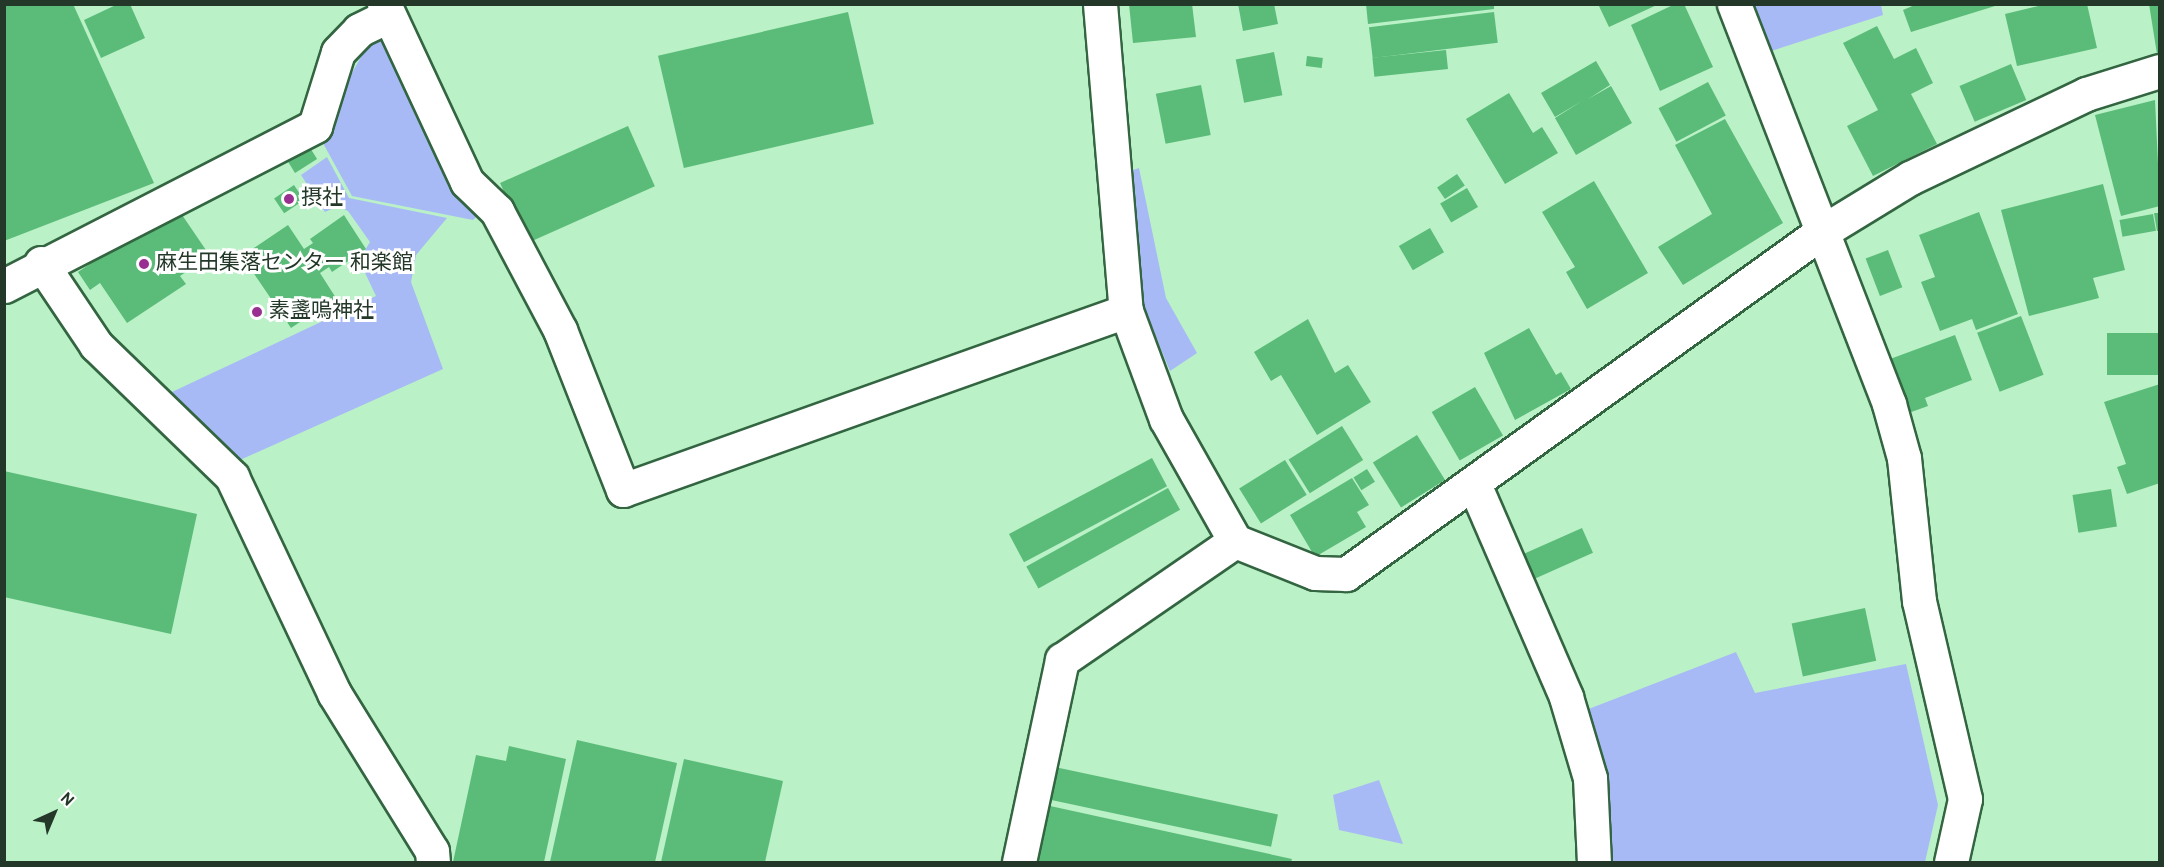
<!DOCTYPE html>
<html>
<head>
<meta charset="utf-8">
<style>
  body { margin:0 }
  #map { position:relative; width:2164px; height:867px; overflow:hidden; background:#baf1c7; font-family:Overpass,"Noto Sans JP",sans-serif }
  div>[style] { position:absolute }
  .green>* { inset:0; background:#a7baf6 }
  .building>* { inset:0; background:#5abc78; transform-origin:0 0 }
  .roads { filter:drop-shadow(2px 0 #336541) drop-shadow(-2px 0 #336541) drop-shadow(0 2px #336541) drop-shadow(0 -2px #336541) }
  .minor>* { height:33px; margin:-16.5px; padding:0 16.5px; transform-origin:16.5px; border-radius:16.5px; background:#fff }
  .dots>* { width:16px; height:16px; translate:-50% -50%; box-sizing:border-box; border:3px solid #fff; border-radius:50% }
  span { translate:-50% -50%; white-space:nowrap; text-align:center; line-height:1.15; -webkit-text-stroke:6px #fff; paint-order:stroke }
  .poi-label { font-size:21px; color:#233828 }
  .left { translate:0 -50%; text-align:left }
  .frame { position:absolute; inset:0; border:6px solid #233828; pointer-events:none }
  .north { position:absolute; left:24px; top:783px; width:60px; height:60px; -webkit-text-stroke:4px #fff; paint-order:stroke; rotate:44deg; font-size:16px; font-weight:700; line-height:24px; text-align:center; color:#233828 }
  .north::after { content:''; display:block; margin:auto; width:21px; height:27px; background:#233828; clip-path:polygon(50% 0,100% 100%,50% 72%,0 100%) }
</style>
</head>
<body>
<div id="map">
  <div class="green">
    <div style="clip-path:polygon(1751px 5px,1881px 5px,1883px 15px,1768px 52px)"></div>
    <div style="clip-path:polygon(382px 33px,481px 212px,473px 220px,352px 196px,318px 134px,372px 37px)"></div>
    <div style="clip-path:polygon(327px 157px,349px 198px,447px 218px,416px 255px,411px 282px,443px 369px,240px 460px,172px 392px,376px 296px,359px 260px,370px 242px,348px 211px,338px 206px,325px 212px,301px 175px)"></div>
    <div style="clip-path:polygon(1139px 168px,1166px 298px,1197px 353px,1170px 371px,1143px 306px,1133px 170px)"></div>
    <div style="clip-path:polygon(1736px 652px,1755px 693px,1906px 664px,1938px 805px,1925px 862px,1612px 862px,1608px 778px,1586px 710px)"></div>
    <div style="clip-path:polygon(1379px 780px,1403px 844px,1339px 830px,1333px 795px)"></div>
  </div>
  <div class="building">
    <div style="clip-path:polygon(73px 4px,154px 183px,4px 241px,4px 5px)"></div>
    <div style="clip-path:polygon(118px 4px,130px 4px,145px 38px,101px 58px,84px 20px)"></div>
    <div style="clip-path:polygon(1129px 4px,1192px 4px,1196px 37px,1133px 43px)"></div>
    <div style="clip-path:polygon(1238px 4px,1274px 4px,1278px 24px,1243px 31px)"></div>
    <div style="clip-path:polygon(1366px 4px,1494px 4px,1494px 9px,1368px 24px)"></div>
    <div style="clip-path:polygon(1598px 4px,1659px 4px,1609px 27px)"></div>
    <div style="clip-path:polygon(1675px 4px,1684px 4px,1713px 67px,1660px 91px,1631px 25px)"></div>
    <div style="clip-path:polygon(1917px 4px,1995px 4px,1995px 6px,1911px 32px,1903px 10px)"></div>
    <div style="clip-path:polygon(2047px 4px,2087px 4px,2097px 48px,2017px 66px,2005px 14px)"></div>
    <div style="clip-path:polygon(2149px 4px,2160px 4px,2160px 53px,2157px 54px)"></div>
    <div style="left:848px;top:12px;width:115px;height:195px;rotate:77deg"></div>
    <div style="left:1494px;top:12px;width:31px;height:126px;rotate:83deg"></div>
    <div style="clip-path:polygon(1877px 26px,1894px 59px,1916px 48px,1933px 83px,1911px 94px,1937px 144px,1873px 176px,1847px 126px,1878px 110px,1843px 43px)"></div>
    <div style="left:1446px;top:50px;width:19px;height:74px;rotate:84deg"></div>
    <div style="left:1274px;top:52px;width:44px;height:39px;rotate:79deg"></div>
    <div style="left:1307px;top:56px;width:16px;height:10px;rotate:7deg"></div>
    <div style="clip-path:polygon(1596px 61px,1610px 85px,1588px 99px,1611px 86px,1632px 123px,1576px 155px,1555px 118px,1582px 101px,1555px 117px,1541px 93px)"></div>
    <div style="left:2011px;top:64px;width:39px;height:56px;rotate:67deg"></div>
    <div style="left:1708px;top:82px;width:38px;height:56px;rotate:62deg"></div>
    <div style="left:1201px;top:85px;width:51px;height:46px;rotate:79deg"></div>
    <div style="clip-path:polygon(1509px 93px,1533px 133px,1542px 127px,1558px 153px,1505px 184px,1466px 119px)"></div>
    <div style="clip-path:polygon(2155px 100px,2160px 206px,2121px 216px,2095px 115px)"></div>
    <div style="clip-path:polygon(1725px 119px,1783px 223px,1683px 285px,1658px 247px,1712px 214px,1675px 145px)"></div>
    <div style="left:628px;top:126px;width:66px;height:140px;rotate:66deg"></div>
    <div style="left:307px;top:143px;width:19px;height:26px;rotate:58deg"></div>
    <div style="left:1457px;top:174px;width:14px;height:24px;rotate:56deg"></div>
    <div style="clip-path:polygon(1594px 181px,1648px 273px,1587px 309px,1566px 272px,1575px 267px,1542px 212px)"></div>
    <div style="clip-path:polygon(2103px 184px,2125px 270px,2093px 278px,2099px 298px,2029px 316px,2001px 210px)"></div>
    <div style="left:294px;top:185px;width:18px;height:24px;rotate:56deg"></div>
    <div style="left:1467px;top:188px;width:22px;height:31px;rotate:60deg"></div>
    <div style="clip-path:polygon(176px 206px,210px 256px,180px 276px,186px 284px,127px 323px,100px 283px,90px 290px,78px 272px)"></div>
    <div style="clip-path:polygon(1979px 212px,2018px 314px,1976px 330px,1972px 319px,1940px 331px,1921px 282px,1935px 277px,1919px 235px)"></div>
    <div style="clip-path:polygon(2154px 213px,2160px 213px,2160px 231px,2157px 231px)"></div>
    <div style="left:2153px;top:214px;width:17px;height:34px;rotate:80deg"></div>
    <div style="clip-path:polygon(344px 215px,366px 249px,332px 272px,329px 267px,320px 273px,336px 298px,291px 328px,242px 256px,288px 225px,304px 249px,313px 243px,310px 239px)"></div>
    <div style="left:1430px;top:228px;width:28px;height:36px;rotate:60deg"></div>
    <div style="left:1888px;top:250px;width:40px;height:24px;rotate:69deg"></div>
    <div style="left:2021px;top:316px;width:63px;height:47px;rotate:69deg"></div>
    <div style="clip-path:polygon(1308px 319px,1335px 373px,1348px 365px,1371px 402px,1317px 435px,1281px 375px,1271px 381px,1254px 352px)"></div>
    <div style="clip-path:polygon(1529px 328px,1556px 375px,1561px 372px,1571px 389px,1515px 420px,1484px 353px)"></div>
    <div style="left:2160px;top:333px;width:42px;height:53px;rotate:90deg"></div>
    <div style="clip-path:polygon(1955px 335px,1972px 380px,1925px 398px,1928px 406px,1903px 415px,1882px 362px)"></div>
    <div style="clip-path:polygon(2160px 384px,2160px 483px,2127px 494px,2117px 467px,2126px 464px,2104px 402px)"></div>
    <div style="left:1475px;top:387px;width:56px;height:50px;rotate:60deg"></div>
    <div style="left:1342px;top:426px;width:40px;height:63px;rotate:58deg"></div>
    <div style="left:1417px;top:435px;width:53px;height:52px;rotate:58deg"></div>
    <div style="left:1152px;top:458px;width:32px;height:162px;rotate:62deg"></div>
    <div style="left:1285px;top:460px;width:41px;height:54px;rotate:58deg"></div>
    <div style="left:1367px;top:469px;width:15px;height:16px;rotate:58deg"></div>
    <div style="clip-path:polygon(4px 471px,197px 514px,171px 634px,4px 597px)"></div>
    <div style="clip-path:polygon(1352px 478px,1369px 505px,1357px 512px,1366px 527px,1315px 557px,1290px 515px)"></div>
    <div style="left:1168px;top:488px;width:25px;height:162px;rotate:61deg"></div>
    <div style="left:2111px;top:489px;width:38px;height:39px;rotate:81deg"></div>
    <div style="left:1582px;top:528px;width:27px;height:70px;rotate:66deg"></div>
    <div style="left:1865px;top:608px;width:54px;height:75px;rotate:78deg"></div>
    <div style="clip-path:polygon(577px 740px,677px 763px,655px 862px,550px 862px)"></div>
    <div style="clip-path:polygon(509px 746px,566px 759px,544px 862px,453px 862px,476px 755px,506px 761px)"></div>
    <div style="clip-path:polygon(684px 759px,783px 781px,765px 862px,661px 862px)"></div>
    <div style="left:1050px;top:766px;width:233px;height:33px;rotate:12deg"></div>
    <div style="clip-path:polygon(1041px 804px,1292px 859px,1291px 862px,1028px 862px)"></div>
  </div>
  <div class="roads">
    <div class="minor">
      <div style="left:384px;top:4px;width:196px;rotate:65deg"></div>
      <div style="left:467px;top:182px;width:42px;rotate:44deg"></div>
      <div style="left:497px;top:211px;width:135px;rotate:62.1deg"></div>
      <div style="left:560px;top:330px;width:172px;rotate:68.5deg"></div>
      <div style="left:623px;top:490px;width:534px;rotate:-19.59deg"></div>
      <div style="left:1100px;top:4px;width:308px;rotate:85.2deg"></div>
      <div style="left:1126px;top:311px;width:115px;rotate:69.7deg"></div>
      <div style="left:1166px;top:419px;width:140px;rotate:60.5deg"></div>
      <div style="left:1235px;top:541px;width:86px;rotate:21.8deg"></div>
      <div style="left:1315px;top:573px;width:31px;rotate:2deg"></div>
      <div style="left:1346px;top:574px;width:584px;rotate:-35.73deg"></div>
      <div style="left:1820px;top:233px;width:105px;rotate:-31.4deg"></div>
      <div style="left:1910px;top:178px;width:195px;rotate:-25.5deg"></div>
      <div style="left:2086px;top:94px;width:77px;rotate:-17.3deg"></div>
      <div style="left:1734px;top:4px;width:429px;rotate:68.8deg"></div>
      <div style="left:1889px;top:404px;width:56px;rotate:74.5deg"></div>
      <div style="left:1904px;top:458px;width:144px;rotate:84deg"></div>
      <div style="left:1919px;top:601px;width:203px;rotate:76.9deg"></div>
      <div style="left:1965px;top:799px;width:65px;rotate:102.5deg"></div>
      <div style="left:41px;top:263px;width:99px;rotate:56.1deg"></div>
      <div style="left:96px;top:345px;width:190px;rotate:44.1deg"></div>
      <div style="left:232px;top:477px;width:239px;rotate:64.7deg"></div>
      <div style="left:334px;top:693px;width:186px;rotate:58.2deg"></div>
      <div style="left:432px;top:851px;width:11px;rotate:85deg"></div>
      <div style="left:4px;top:286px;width:350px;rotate:-27.2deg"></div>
      <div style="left:315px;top:126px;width:77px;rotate:-72.7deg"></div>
      <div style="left:338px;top:52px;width:30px;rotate:-46deg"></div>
      <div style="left:359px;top:30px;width:30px;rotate:-26deg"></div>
      <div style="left:1474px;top:484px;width:232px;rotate:66.6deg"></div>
      <div style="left:1566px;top:697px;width:84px;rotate:73.5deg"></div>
      <div style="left:1590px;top:778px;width:84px;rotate:87.3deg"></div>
      <div style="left:1019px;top:862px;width:207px;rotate:-78deg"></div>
      <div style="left:1062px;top:660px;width:210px;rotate:-34.5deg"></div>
    </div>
  </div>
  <div class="dots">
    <div style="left:289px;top:199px;background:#992f90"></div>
    <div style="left:144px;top:264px;background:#992f90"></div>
    <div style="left:257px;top:312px;background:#992f90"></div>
  </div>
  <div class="poi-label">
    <span class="left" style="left:301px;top:199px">摂社</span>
    <span class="left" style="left:156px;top:264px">麻生田集落センター 和楽館</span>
    <span class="left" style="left:269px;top:312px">素盞嗚神社</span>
  </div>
  <div class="frame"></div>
  <div class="north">N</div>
</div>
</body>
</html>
